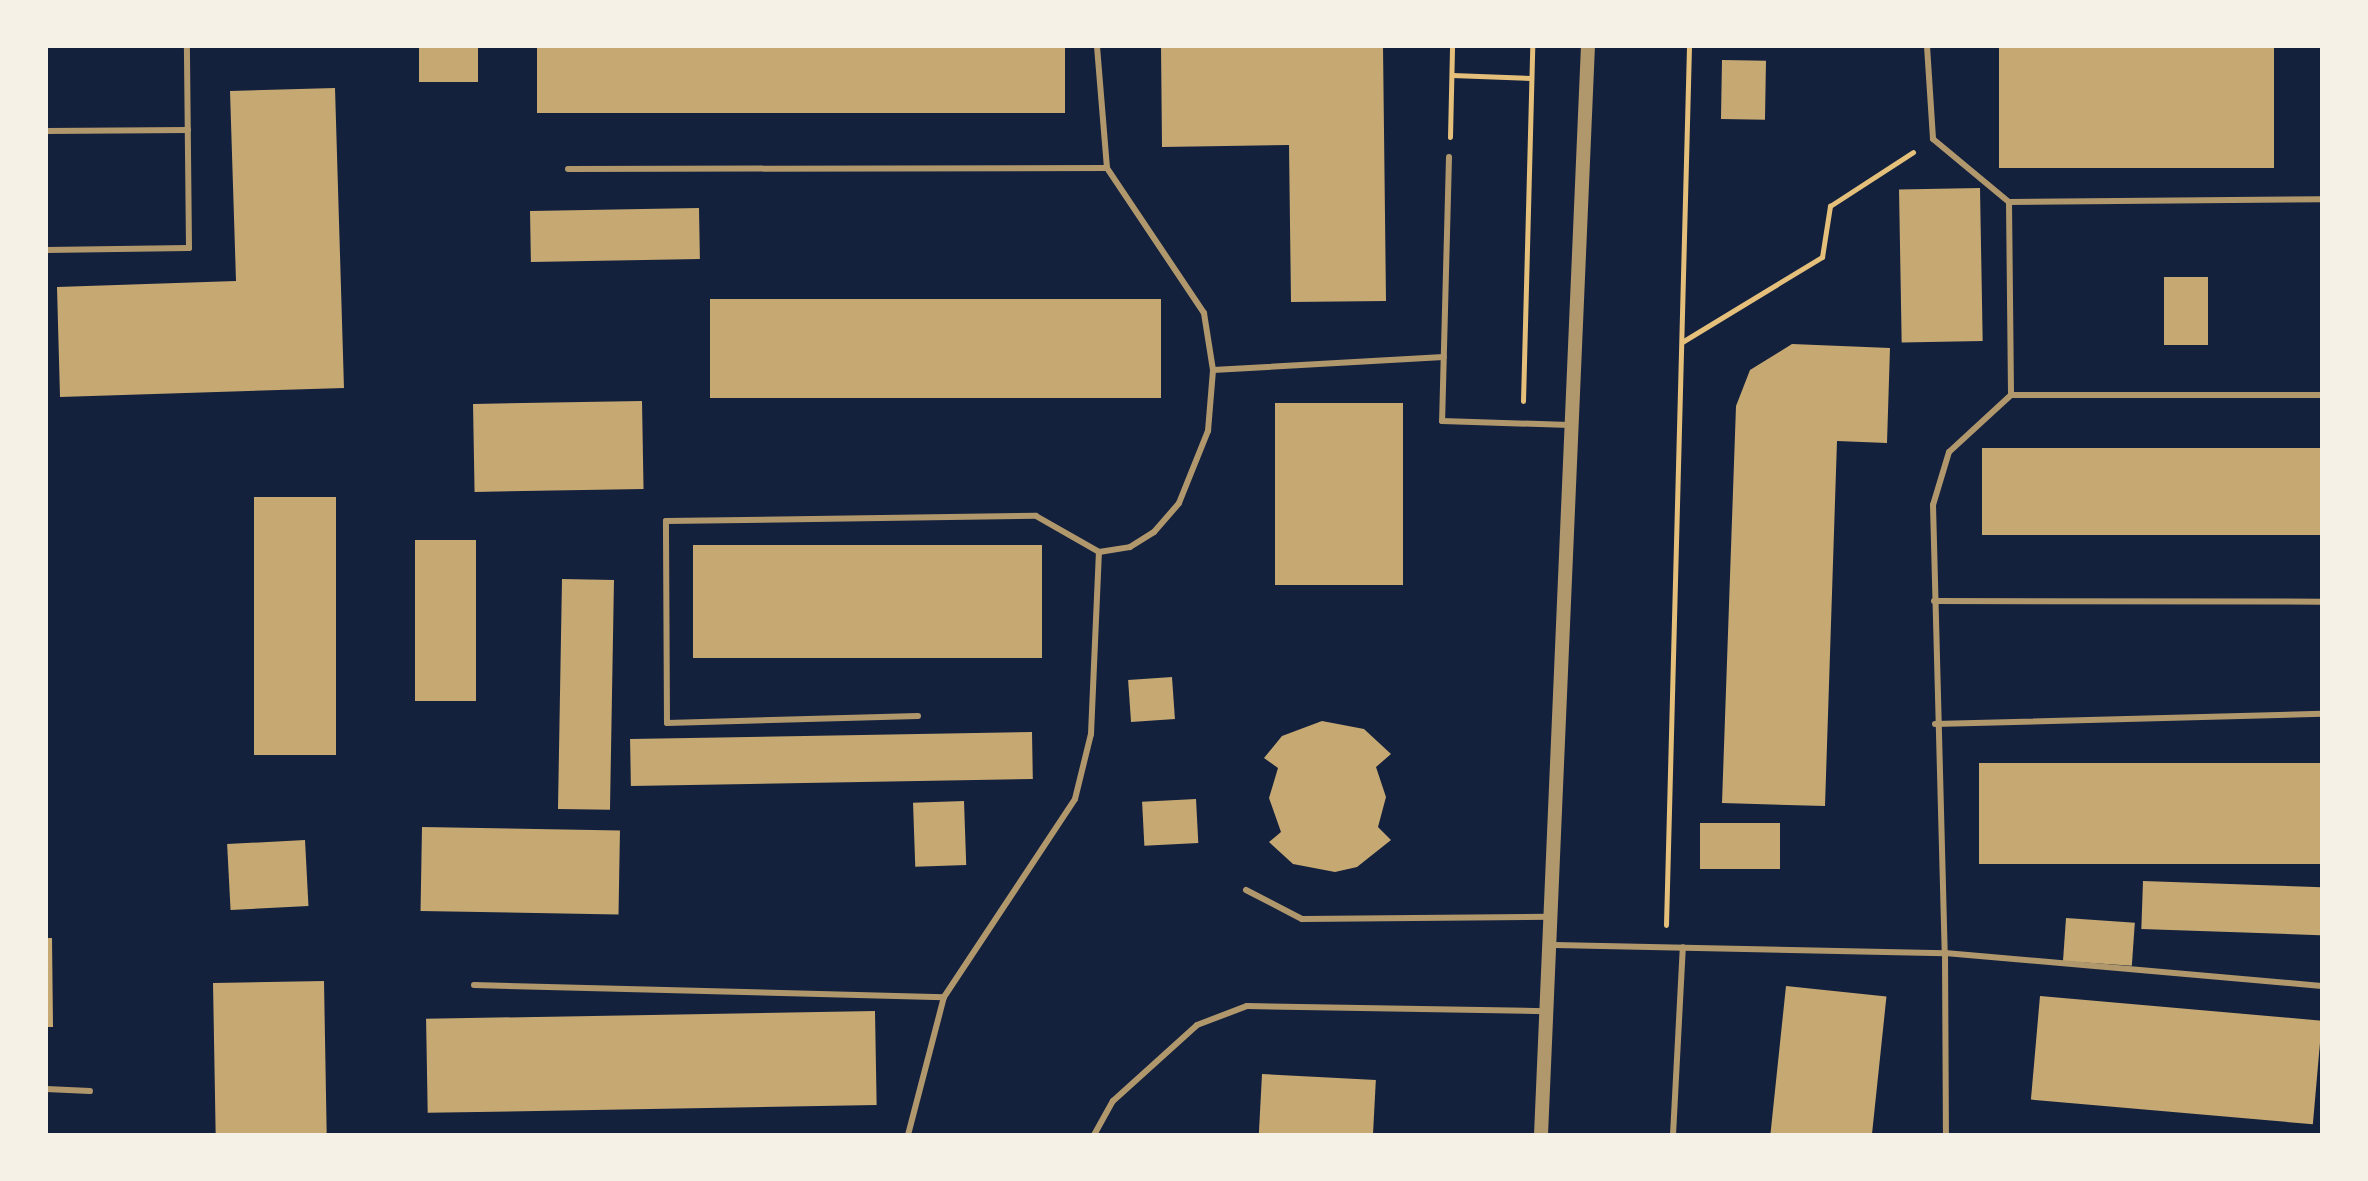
<!DOCTYPE html>
<html>
<head>
<meta charset="utf-8">
<style>
  body { margin:0 }
  #map { position:relative; width:2368px; height:1181px; overflow:hidden; background:#14213d; font-family:"Work Sans",sans-serif }
  div>[style] { position:absolute }
  .building>* { inset:0; background:#c6a872; transform-origin:0 0 }
  .path>* { height:5px; margin:-2.5px; padding:0 2.5px; transform-origin:2.5px; border-radius:2.5px; background:#e5c07b }
  .service>* { height:6px; margin:-3px; padding:0 3px; transform-origin:3px; border-radius:3px; background:#b1986c }
  .tertiary>* { height:14px; margin:-7px; padding:0 7px; transform-origin:7px; border-radius:7px; background:#b1986c }
  span { translate:-50% -50%; white-space:nowrap; text-align:center; line-height:1.15; -webkit-text-stroke:6px #f6f1e7; paint-order:stroke }
  .frame { position:absolute; inset:0; border:48px solid #f6f1e7; pointer-events:none }
</style>
</head>
<body>
<div id="map">
  <div class="building">
    <div style="left:419px;top:46px;width:59px;height:36px"></div>
    <div style="left:537px;top:46px;width:528px;height:67px"></div>
    <div style="clip-path:polygon(1161px 46px,1383px 46px,1386px 301px,1291px 302px,1289px 145px,1162px 147px)"></div>
    <div style="left:1999px;top:46px;width:275px;height:122px"></div>
    <div style="left:1722px;top:60px;width:44px;height:59px;rotate:1deg"></div>
    <div style="clip-path:polygon(335px 88px,344px 388px,60px 397px,57px 287px,236px 281px,230px 91px)"></div>
    <div style="left:1980px;top:188px;width:153px;height:81px;rotate:89deg"></div>
    <div style="left:699px;top:208px;width:51px;height:169px;rotate:89deg"></div>
    <div style="left:2208px;top:277px;width:68px;height:44px;rotate:90deg"></div>
    <div style="left:710px;top:299px;width:451px;height:99px"></div>
    <div style="clip-path:polygon(1792px 344px,1890px 348px,1887px 443px,1837px 441px,1825px 806px,1722px 803px,1736px 406px,1750px 370px)"></div>
    <div style="left:642px;top:401px;width:88px;height:169px;rotate:89deg"></div>
    <div style="left:1403px;top:403px;width:182px;height:128px;rotate:90deg"></div>
    <div style="left:2322px;top:448px;width:87px;height:340px;rotate:90deg"></div>
    <div style="left:254px;top:497px;width:82px;height:258px"></div>
    <div style="left:415px;top:540px;width:61px;height:161px"></div>
    <div style="left:693px;top:545px;width:349px;height:113px"></div>
    <div style="left:562px;top:579px;width:52px;height:230px;rotate:1deg"></div>
    <div style="left:1172px;top:677px;width:42px;height:44px;rotate:86deg"></div>
    <div style="clip-path:polygon(1322px 721px,1364px 729px,1391px 754px,1376px 767px,1386px 797px,1378px 827px,1391px 840px,1357px 867px,1335px 872px,1293px 864px,1269px 842px,1281px 832px,1269px 798px,1278px 768px,1264px 758px,1282px 736px)"></div>
    <div style="left:1032px;top:732px;width:47px;height:402px;rotate:89deg"></div>
    <div style="left:2322px;top:763px;width:101px;height:343px;rotate:90deg"></div>
    <div style="left:1196px;top:799px;width:44px;height:54px;rotate:87deg"></div>
    <div style="left:964px;top:801px;width:64px;height:51px;rotate:88deg"></div>
    <div style="left:1700px;top:823px;width:80px;height:46px"></div>
    <div style="left:422px;top:827px;width:198px;height:84px;rotate:1deg"></div>
    <div style="left:305px;top:840px;width:66px;height:78px;rotate:87deg"></div>
    <div style="left:2143px;top:881px;width:179px;height:48px;rotate:2deg"></div>
    <div style="left:2066px;top:918px;width:69px;height:43px;rotate:4deg"></div>
    <div style="clip-path:polygon(46px 938px,52px 938px,53px 1027px,46px 1027px)"></div>
    <div style="left:324px;top:981px;width:154px;height:111px;rotate:89deg"></div>
    <div style="left:1786px;top:986px;width:101px;height:150px;rotate:6deg"></div>
    <div style="left:2040px;top:996px;width:283px;height:104px;rotate:5deg"></div>
    <div style="left:875px;top:1011px;width:94px;height:449px;rotate:89deg"></div>
    <div style="left:1262px;top:1074px;width:114px;height:61px;rotate:3deg"></div>
  </div>
  <div class="path">
    <div style="left:1452px;top:75px;width:79px;rotate:2.2deg"></div>
    <div style="left:1450px;top:137px;width:91px;rotate:-88.7deg"></div>
    <div style="left:1682px;top:342px;width:164px;rotate:-31.3deg"></div>
    <div style="left:1822px;top:257px;width:52px;rotate:-81.1deg"></div>
    <div style="left:1830px;top:206px;width:99px;rotate:-33deg"></div>
    <div style="left:1523px;top:401px;width:355px;rotate:-88.5deg"></div>
    <div style="left:1666px;top:925px;width:879px;rotate:-88.5deg"></div>
  </div>
  <div class="service">
    <div style="left:1927px;top:46px;width:93px;rotate:86.3deg"></div>
    <div style="left:1933px;top:139px;width:99px;rotate:39.7deg"></div>
    <div style="left:2009px;top:202px;width:313px;rotate:-0.5deg"></div>
    <div style="left:46px;top:131px;width:142px;rotate:-0.4deg"></div>
    <div style="left:1449px;top:157px;width:264px;rotate:91.5deg"></div>
    <div style="left:1442px;top:421px;width:128px;rotate:1.8deg"></div>
    <div style="left:568px;top:169px;width:539px;rotate:-0.11deg"></div>
    <div style="left:2009px;top:202px;width:193px;rotate:89.4deg"></div>
    <div style="left:46px;top:250px;width:143px;rotate:-0.8deg"></div>
    <div style="left:189px;top:248px;width:202px;rotate:-90.6deg"></div>
    <div style="left:1213px;top:370px;width:231px;rotate:-3.2deg"></div>
    <div style="left:2322px;top:395px;width:311px;rotate:180deg"></div>
    <div style="left:2011px;top:395px;width:84px;rotate:137.4deg"></div>
    <div style="left:1949px;top:452px;width:55px;rotate:106.8deg"></div>
    <div style="left:1933px;top:505px;width:448px;rotate:88.5deg"></div>
    <div style="left:1945px;top:953px;width:378px;rotate:5deg"></div>
    <div style="left:1934px;top:601px;width:388px;rotate:0.1deg"></div>
    <div style="left:918px;top:716px;width:251px;rotate:178.4deg"></div>
    <div style="left:667px;top:723px;width:202px;rotate:-90.3deg"></div>
    <div style="left:666px;top:521px;width:370px;rotate:-0.8deg"></div>
    <div style="left:1036px;top:516px;width:73px;rotate:29.7deg"></div>
    <div style="left:1099px;top:552px;width:31px;rotate:-9deg"></div>
    <div style="left:1130px;top:547px;width:28px;rotate:-32deg"></div>
    <div style="left:1154px;top:532px;width:38px;rotate:-49deg"></div>
    <div style="left:1179px;top:503px;width:78px;rotate:-68.1deg"></div>
    <div style="left:1208px;top:431px;width:61px;rotate:-85.3deg"></div>
    <div style="left:1213px;top:370px;width:58px;rotate:-99deg"></div>
    <div style="left:1204px;top:313px;width:174px;rotate:-123.8deg"></div>
    <div style="left:1107px;top:168px;width:122px;rotate:-94.7deg"></div>
    <div style="left:1935px;top:724px;width:387px;rotate:-1.5deg"></div>
    <div style="left:1246px;top:890px;width:63px;rotate:27.4deg"></div>
    <div style="left:1302px;top:919px;width:247px;rotate:-0.5deg"></div>
    <div style="left:1555px;top:945px;width:390px;rotate:1.2deg"></div>
    <div style="left:1945px;top:953px;width:182px;rotate:89.7deg"></div>
    <div style="left:474px;top:985px;width:470px;rotate:1.5deg"></div>
    <div style="left:944px;top:997px;width:237px;rotate:-56.5deg"></div>
    <div style="left:1075px;top:799px;width:67px;rotate:-76.2deg"></div>
    <div style="left:1091px;top:734px;width:182px;rotate:-87.5deg"></div>
    <div style="left:46px;top:1089px;width:44px;rotate:2.6deg"></div>
    <div style="left:908px;top:1135px;width:143px;rotate:-75.4deg"></div>
    <div style="left:1094px;top:1135px;width:39px;rotate:-61deg"></div>
    <div style="left:1113px;top:1101px;width:113px;rotate:-42.1deg"></div>
    <div style="left:1197px;top:1025px;width:53px;rotate:-20.8deg"></div>
    <div style="left:1247px;top:1006px;width:299px;rotate:1deg"></div>
    <div style="left:1673px;top:1135px;width:188px;rotate:-87deg"></div>
  </div>
  <div class="tertiary">
    <div style="left:1541px;top:1135px;width:1090px;rotate:-87.53deg"></div>
  </div>
  <div class="frame"></div>
</div>
</body>
</html>
